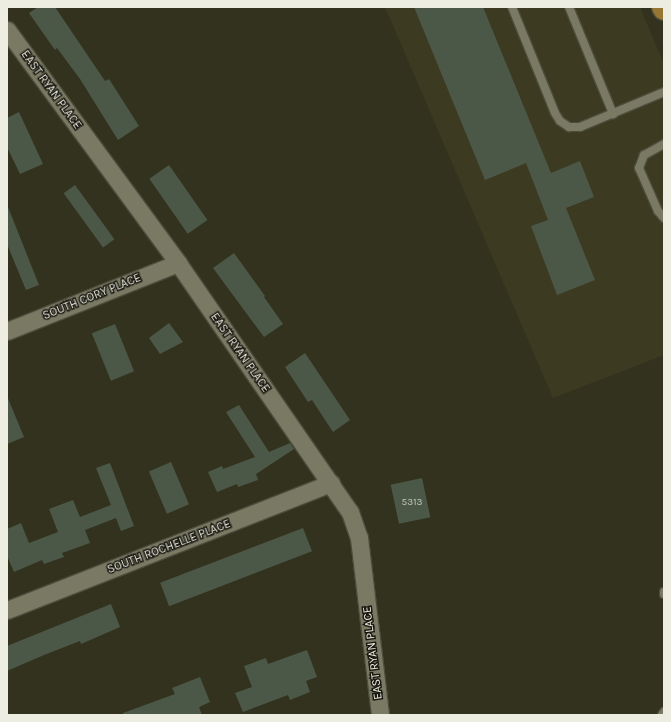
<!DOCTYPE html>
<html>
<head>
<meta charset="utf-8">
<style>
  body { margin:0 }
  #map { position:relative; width:671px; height:722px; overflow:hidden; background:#33321f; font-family:Karla,sans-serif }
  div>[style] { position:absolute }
  .built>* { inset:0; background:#3c3b21 }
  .building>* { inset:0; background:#4c5847; transform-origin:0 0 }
  .roads { filter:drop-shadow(1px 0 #4d4d3c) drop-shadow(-1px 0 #4d4d3c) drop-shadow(0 1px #4d4d3c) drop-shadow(0 -1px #4d4d3c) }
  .service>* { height:8px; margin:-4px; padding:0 4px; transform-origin:4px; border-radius:4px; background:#7a7964 }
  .minor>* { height:17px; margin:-8.5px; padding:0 8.5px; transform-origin:8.5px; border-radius:8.5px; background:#7a7964 }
  .primary>* { height:22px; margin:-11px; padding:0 11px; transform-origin:11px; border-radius:11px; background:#977633 }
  span { translate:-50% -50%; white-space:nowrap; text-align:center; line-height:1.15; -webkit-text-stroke:3px #1a1911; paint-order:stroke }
  .number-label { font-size:10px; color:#c5c8ba }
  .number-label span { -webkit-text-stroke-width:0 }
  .street-label { font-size:12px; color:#edede1 }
  .frame { position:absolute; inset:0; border:8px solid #edede1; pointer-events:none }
</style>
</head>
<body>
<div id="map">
  <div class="built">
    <div style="clip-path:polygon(385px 7px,640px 7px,664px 64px,664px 355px,553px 398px)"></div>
  </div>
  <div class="building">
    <div style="clip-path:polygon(38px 7px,55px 7px,105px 81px,109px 79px,139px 126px,118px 140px,80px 79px,57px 48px,55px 50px,29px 13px)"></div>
    <div style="clip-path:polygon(414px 7px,483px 7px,551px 173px,580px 161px,594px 197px,566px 208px,595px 280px,557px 295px,531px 226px,548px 220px,526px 163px,485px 180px)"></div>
    <div style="clip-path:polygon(19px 112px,43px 164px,20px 174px,7px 147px,7px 118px)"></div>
    <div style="left:169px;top:165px;width:67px;height:24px;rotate:55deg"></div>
    <div style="left:75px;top:185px;width:67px;height:14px;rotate:54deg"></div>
    <div style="clip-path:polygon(8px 207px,39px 285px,26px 290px,7px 244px)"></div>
    <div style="clip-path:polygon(234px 253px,265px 296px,264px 297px,283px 324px,264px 337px,213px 268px)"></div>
    <div style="clip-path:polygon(169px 323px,183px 342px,160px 354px,149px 338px)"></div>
    <div style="left:115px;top:324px;width:51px;height:25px;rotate:68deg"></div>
    <div style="clip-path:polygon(305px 353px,350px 420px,333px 432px,312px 400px,308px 402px,285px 367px)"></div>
    <div style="clip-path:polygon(7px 396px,24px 437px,7px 444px)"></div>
    <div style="clip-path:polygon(239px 405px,269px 452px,290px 443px,294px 449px,256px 474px,258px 480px,238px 487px,237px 484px,217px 492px,208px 472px,222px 466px,223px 469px,255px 457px,226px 412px)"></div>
    <div style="left:171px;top:462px;width:46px;height:24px;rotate:67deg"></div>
    <div style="clip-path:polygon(110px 463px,134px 526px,121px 531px,116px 518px,85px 530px,90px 543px,62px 553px,64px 557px,44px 564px,42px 560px,14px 572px,7px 556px,7px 529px,21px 523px,29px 543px,58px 532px,49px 509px,73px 500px,80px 517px,111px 505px,96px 468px)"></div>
    <div style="left:422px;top:478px;width:40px;height:32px;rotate:78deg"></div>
    <div style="left:303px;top:528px;width:25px;height:153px;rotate:69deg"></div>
    <div style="clip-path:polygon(111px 604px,120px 627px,81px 644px,80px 641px,44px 655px,7px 671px,7px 646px)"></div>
    <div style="clip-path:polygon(307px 650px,317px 677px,306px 681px,310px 692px,290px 700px,288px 695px,243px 712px,235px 693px,252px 687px,244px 666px,266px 658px,268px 664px)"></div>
    <div style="clip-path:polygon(200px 677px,210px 702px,199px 707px,202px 715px,123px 715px,123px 713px,175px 694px,172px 688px)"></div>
  </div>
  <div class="roads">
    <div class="service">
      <div style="left:512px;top:7px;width:114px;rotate:67.9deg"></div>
      <div style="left:555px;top:113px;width:9px;rotate:58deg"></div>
      <div style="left:560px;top:121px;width:11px;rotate:34deg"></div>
      <div style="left:569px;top:127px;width:11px"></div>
      <div style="left:580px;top:127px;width:91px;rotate:-22.6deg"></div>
      <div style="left:569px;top:7px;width:116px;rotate:67.6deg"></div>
      <div style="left:664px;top:144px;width:23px;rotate:151deg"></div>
      <div style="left:644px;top:155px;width:14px;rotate:111deg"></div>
      <div style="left:639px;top:168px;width:47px;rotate:66.2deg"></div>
      <div style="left:658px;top:211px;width:9px;rotate:49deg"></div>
      <div style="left:664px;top:592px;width:2px;rotate:90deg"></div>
      <div style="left:662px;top:715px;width:4px;rotate:-56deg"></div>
    </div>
    <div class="minor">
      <div style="left:7px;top:30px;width:289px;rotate:53.7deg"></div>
      <div style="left:178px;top:263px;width:303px;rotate:55.4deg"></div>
      <div style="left:350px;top:512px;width:28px;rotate:71deg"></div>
      <div style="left:359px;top:538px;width:178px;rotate:83.2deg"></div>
      <div style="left:7px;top:331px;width:184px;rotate:-21.7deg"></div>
      <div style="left:7px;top:610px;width:348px;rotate:-21.4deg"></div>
    </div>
    <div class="primary">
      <div style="left:663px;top:7px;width:2px;rotate:63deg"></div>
    </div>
  </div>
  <div class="number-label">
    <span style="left:412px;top:503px">5313</span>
  </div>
  <div class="street-label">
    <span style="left:51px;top:90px;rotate:54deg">EAST RYAN PLACE</span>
    <span style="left:92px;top:297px;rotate:-22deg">SOUTH CORY PLACE</span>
    <span style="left:240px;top:353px;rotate:55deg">EAST RYAN PLACE</span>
    <span style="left:169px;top:547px;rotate:-21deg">SOUTH ROCHELLE PLACE</span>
    <span style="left:373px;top:653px;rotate:-97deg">EAST RYAN PLACE</span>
  </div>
  <div class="frame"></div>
</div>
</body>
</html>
